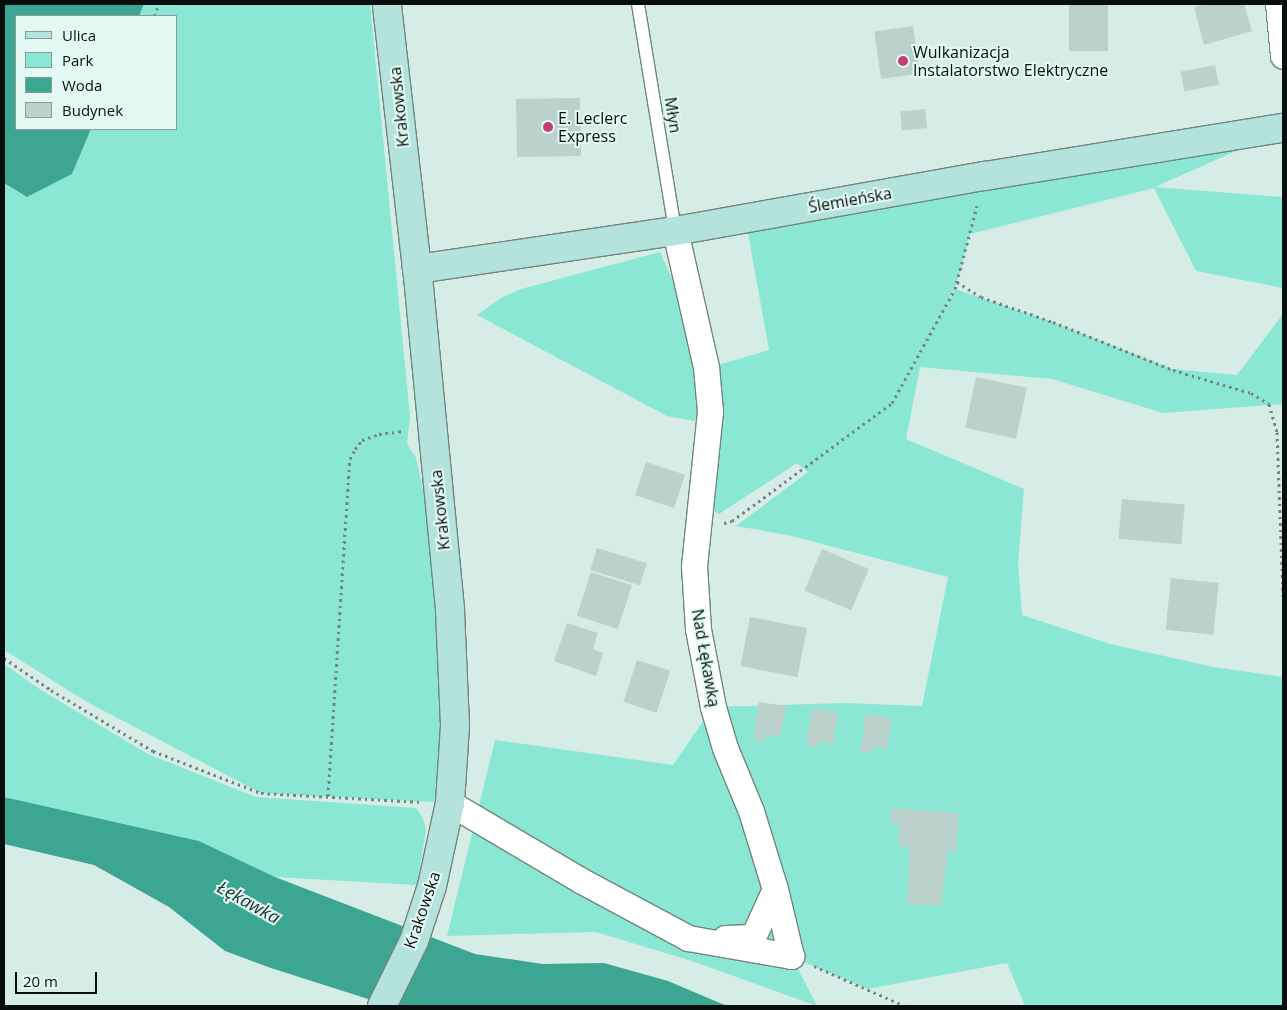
<!DOCTYPE html>
<html>
<head>
<meta charset="utf-8">
<style>
  body { margin:0 }
  #map { position:relative; width:1287px; height:1010px; overflow:hidden; background:#d6ece7; font-family:"Open Sans",sans-serif }
  div>[style] { position:absolute }
  .green>* { inset:0; background:#8ae7d3 }
  .water>* { inset:0; background:#3da692 }
  .building>* { inset:0; background:#bbd1cb; transform-origin:0 0 }
  .path>* { height:3px; margin-top:-1.5px; transform-origin:0; background:repeating-linear-gradient(90deg,#758481 0 2.5px,transparent 0 6.5px) }
  .roads { filter:drop-shadow(1px 0 #70857f) drop-shadow(-1px 0 #70857f) drop-shadow(0 1px #70857f) drop-shadow(0 -1px #70857f) }
  .lane>* { height:12px; margin:-6px; padding:0 6px; transform-origin:6px; border-radius:6px; background:#fff }
  .street>* { height:25px; margin:-12.5px; padding:0 12.5px; transform-origin:12.5px; border-radius:12.5px; background:#fff }
  .secondary>* { height:28px; margin:-14px; padding:0 14px; transform-origin:14px; border-radius:14px; background:#b3e3dc }
  .dots>* { width:14px; height:14px; translate:-50% -50%; box-sizing:border-box; border:2px solid #e3faf4; border-radius:50% }
  span { translate:-50% -50%; white-space:nowrap; text-align:center; line-height:1.15; -webkit-text-stroke:4px #e3faf4; paint-order:stroke }
  .poi-label { font-size:16px; color:#070e0d }
  .left { translate:0 -50%; text-align:left }
  .street-label { font-size:16px; color:#070e0d }
  .water-label { font-size:18px; color:#1b332d; font-style:italic }
  .frame { position:absolute; inset:0; border:5px solid #070e0d; pointer-events:none }
  .legend { position:absolute; left:15px; top:15px; width:162px; height:115px; box-sizing:border-box; background:#e3faf4; border:1px solid #8b9c98; margin:0; padding:6px 9px; list-style:none; font-size:15px; color:#070e0d }
  .legend li { display:flex; align-items:center; gap:10px; height:25px }
  .legend b { width:25px; border:1px solid #8b9c98 }
  .scale { position:absolute; left:15px; top:972px; width:82px; height:22px; box-sizing:border-box; border:2px solid #070e0d; border-top:0; padding-left:6px; font-size:15px; line-height:18px; white-space:nowrap; color:#070e0d; -webkit-text-stroke:4px #e3faf4; paint-order:stroke }
</style>
</head>
<body>
<div id="map">
  <div class="green">
    <div style="clip-path:polygon(144px 4px,370px 4px,410px 417px,407px 444px,416px 458px,450px 609px,450px 803px,261px 793px,87px 702px,4px 650px,4px 183px,27px 197px,72px 174px,91px 129px,176px 129px,176px 16px,139px 16px)"></div>
    <div style="clip-path:polygon(1283px 130px,1155px 187px,1283px 197px,1283px 288px,1196px 271px,1154px 188px,970px 234px,957px 282px,944px 311px,955px 289px,1053px 322px,1173px 369px,1237px 375px,1283px 314px,1283px 404px,1163px 413px,1052px 379px,920px 367px,906px 439px,1024px 489px,1018px 564px,1022px 615px,1110px 644px,1214px 667px,1283px 677px,1283px 1006px,1025px 1006px,1007px 963px,867px 989px,792px 957px,817px 1006px,692px 961px,596px 932px,447px 936px,495px 740px,673px 765px,713px 707px,845px 703px,922px 706px,948px 577px,788px 535px,736px 526px,808px 472px,797px 463px,719px 514px,708px 507px,715px 366px,769px 350px,748px 233px,985px 176px)"></div>
    <div style="clip-path:polygon(660px 252px,678px 292px,703px 395px,700px 422px,667px 416px,477px 315px,501px 298px,521px 289px)"></div>
    <div style="clip-path:polygon(4px 664px,41px 690px,148px 754px,256px 797px,416px 808px,423px 818px,426px 830px,417px 885px,275px 877px,199px 841px,4px 797px)"></div>
  </div>
  <div class="water">
    <div style="clip-path:polygon(4px 4px,144px 4px,139px 16px,16px 16px,16px 129px,91px 129px,72px 174px,27px 197px,4px 183px)"></div>
    <div style="clip-path:polygon(4px 797px,199px 841px,275px 877px,475px 954px,543px 964px,604px 963px,668px 981px,727px 1006px,390px 1006px,271px 968px,225px 951px,169px 907px,94px 865px,4px 844px)"></div>
  </div>
  <div class="building">
    <div style="left:1069px;top:4px;width:39px;height:47px"></div>
    <div style="clip-path:polygon(1206px 4px,1244px 4px,1252px 31px,1204px 45px,1194px 7px)"></div>
    <div style="left:913px;top:26px;width:48px;height:39px;rotate:82deg"></div>
    <div style="left:1215px;top:65px;width:20px;height:35px;rotate:79deg"></div>
    <div style="left:580px;top:98px;width:58px;height:64px;rotate:89deg"></div>
    <div style="left:925px;top:109px;width:19px;height:25px;rotate:84deg"></div>
    <div style="left:976px;top:377px;width:52px;height:52px;rotate:12deg"></div>
    <div style="left:646px;top:462px;width:41px;height:35px;rotate:18deg"></div>
    <div style="left:1122px;top:499px;width:63px;height:40px;rotate:5deg"></div>
    <div style="left:597px;top:548px;width:52px;height:23px;rotate:17deg"></div>
    <div style="left:822px;top:549px;width:51px;height:45px;rotate:23deg"></div>
    <div style="left:591px;top:572px;width:43px;height:46px;rotate:18deg"></div>
    <div style="left:1171px;top:578px;width:48px;height:52px;rotate:6deg"></div>
    <div style="left:750px;top:617px;width:58px;height:50px;rotate:11deg"></div>
    <div style="clip-path:polygon(567px 623px,598px 633px,593px 649px,603px 653px,596px 676px,554px 661px)"></div>
    <div style="left:637px;top:660px;width:35px;height:44px;rotate:18deg"></div>
    <div style="clip-path:polygon(759px 702px,786px 706px,780px 737px,766px 735px,765px 742px,753px 740px)"></div>
    <div style="clip-path:polygon(812px 708px,838px 712px,833px 744px,818px 741px,818px 748px,806px 746px)"></div>
    <div style="clip-path:polygon(866px 714px,892px 718px,887px 749px,873px 747px,872px 753px,860px 752px)"></div>
    <div style="clip-path:polygon(892px 808px,959px 813px,956px 851px,948px 850px,941px 906px,907px 904px,910px 847px,898px 846px,899px 823px,890px 822px)"></div>
  </div>
  <div class="path">
    <div style="left:154px;top:16px;width:13px;rotate:-67deg"></div>
    <div style="left:957px;top:282px;width:28px;rotate:32deg"></div>
    <div style="left:981px;top:297px;width:76px;rotate:19.1deg"></div>
    <div style="left:1053px;top:322px;width:129px;rotate:21.8deg"></div>
    <div style="left:1173px;top:370px;width:81px;rotate:16.4deg"></div>
    <div style="left:1251px;top:393px;width:21px;rotate:31deg"></div>
    <div style="left:1269px;top:404px;width:29px;rotate:74deg"></div>
    <div style="left:1277px;top:432px;width:166px;rotate:87.9deg"></div>
    <div style="left:724px;top:523px;width:8px;rotate:-14deg"></div>
    <div style="left:732px;top:521px;width:199px;rotate:-36.4deg"></div>
    <div style="left:892px;top:403px;width:130px;rotate:-61.1deg"></div>
    <div style="left:955px;top:289px;width:86px;rotate:-75.2deg"></div>
    <div style="left:4px;top:658px;width:57px;rotate:34.2deg"></div>
    <div style="left:51px;top:690px;width:119px;rotate:30.9deg"></div>
    <div style="left:153px;top:751px;width:116px;rotate:21.3deg"></div>
    <div style="left:261px;top:793px;width:161px;rotate:3.2deg"></div>
    <div style="left:328px;top:796px;width:338px;rotate:-86.3deg"></div>
    <div style="left:350px;top:459px;width:11px;rotate:-63deg"></div>
    <div style="left:355px;top:449px;width:11px;rotate:-52deg"></div>
    <div style="left:362px;top:440px;width:18px;rotate:-19deg"></div>
    <div style="left:379px;top:434px;width:26px;rotate:-7deg"></div>
    <div style="left:814px;top:966px;width:99px;rotate:23.7deg"></div>
  </div>
  <div class="roads">
    <div class="lane">
      <div style="left:638px;top:4px;width:230px;rotate:80.7deg"></div>
    </div>
    <div class="street">
      <div style="left:1278px;top:4px;width:52px;rotate:84.5deg"></div>
      <div style="left:450px;top:803px;width:151px;rotate:30.6deg"></div>
      <div style="left:580px;top:880px;width:123px;rotate:28.2deg"></div>
      <div style="left:688px;top:938px;width:105px;rotate:9.9deg"></div>
      <div style="left:791px;top:956px;width:69px;rotate:-103.4deg"></div>
      <div style="left:775px;top:889px;width:82px;rotate:-107.1deg"></div>
      <div style="left:751px;top:811px;width:68px;rotate:-112.4deg"></div>
      <div style="left:725px;top:748px;width:43px;rotate:-106.3deg"></div>
      <div style="left:713px;top:707px;width:79px;rotate:-100.9deg"></div>
      <div style="left:698px;top:629px;width:63px;rotate:-93.6deg"></div>
      <div style="left:694px;top:566px;width:156px;rotate:-84.1deg"></div>
      <div style="left:710px;top:411px;width:44px;rotate:-95.2deg"></div>
      <div style="left:706px;top:367px;width:139px;rotate:-102.8deg"></div>
      <div style="left:725px;top:938px;width:28px;rotate:-2deg"></div>
      <div style="left:753px;top:937px;width:53px;rotate:-65.4deg"></div>
    </div>
    <div class="secondary">
      <div style="left:417px;top:269px;width:261px;rotate:-8.4deg"></div>
      <div style="left:675px;top:231px;width:315px;rotate:-10.1deg"></div>
      <div style="left:985px;top:176px;width:302px;rotate:-9.2deg"></div>
      <div style="left:382px;top:1006px;width:72px;rotate:-63.8deg"></div>
      <div style="left:414px;top:941px;width:58px;rotate:-71.9deg"></div>
      <div style="left:432px;top:886px;width:85px;rotate:-77.8deg"></div>
      <div style="left:450px;top:803px;width:78px;rotate:-86.3deg"></div>
      <div style="left:455px;top:725px;width:116px;rotate:-92.5deg"></div>
      <div style="left:450px;top:609px;width:342px;rotate:-95.5deg"></div>
      <div style="left:417px;top:269px;width:267px;rotate:-96.5deg"></div>
    </div>
  </div>
  <div class="dots">
    <div style="left:903px;top:61px;background:#c63d77"></div>
    <div style="left:548px;top:127px;background:#c63d77"></div>
  </div>
  <div class="poi-label">
    <span class="left" style="left:913px;top:61px">Wulkanizacja<br>Instalatorstwo Elektryczne</span>
    <span class="left" style="left:558px;top:127px">E. Leclerc<br>Express</span>
  </div>
  <div class="street-label">
    <span style="left:399px;top:107px;rotate:-96deg">Krakowska</span>
    <span style="left:673px;top:115px;rotate:81deg">Młyn</span>
    <span style="left:850px;top:200px;rotate:-10deg">Ślemieńska</span>
    <span style="left:440px;top:510px;rotate:-96deg">Krakowska</span>
    <span style="left:706px;top:658px;rotate:80deg">Nad Łękawką</span>
    <span style="left:422px;top:910px;rotate:-71deg">Krakowska</span>
  </div>
  <div class="water-label">
    <span style="left:249px;top:902px;rotate:29deg">Łękawka</span>
  </div>
  <div class="frame"></div>
  <ul class="legend">
  <li><b style="height:6px;background:#b3e3dc"></b>Ulica</li>
  <li><b style="height:14px;background:#8ae7d3"></b>Park</li>
  <li><b style="height:14px;background:#3da692"></b>Woda</li>
  <li><b style="height:14px;background:#bbd1cb"></b>Budynek</li>
  </ul>
  <div class="scale">20 m</div>
</div>
</body>
</html>
